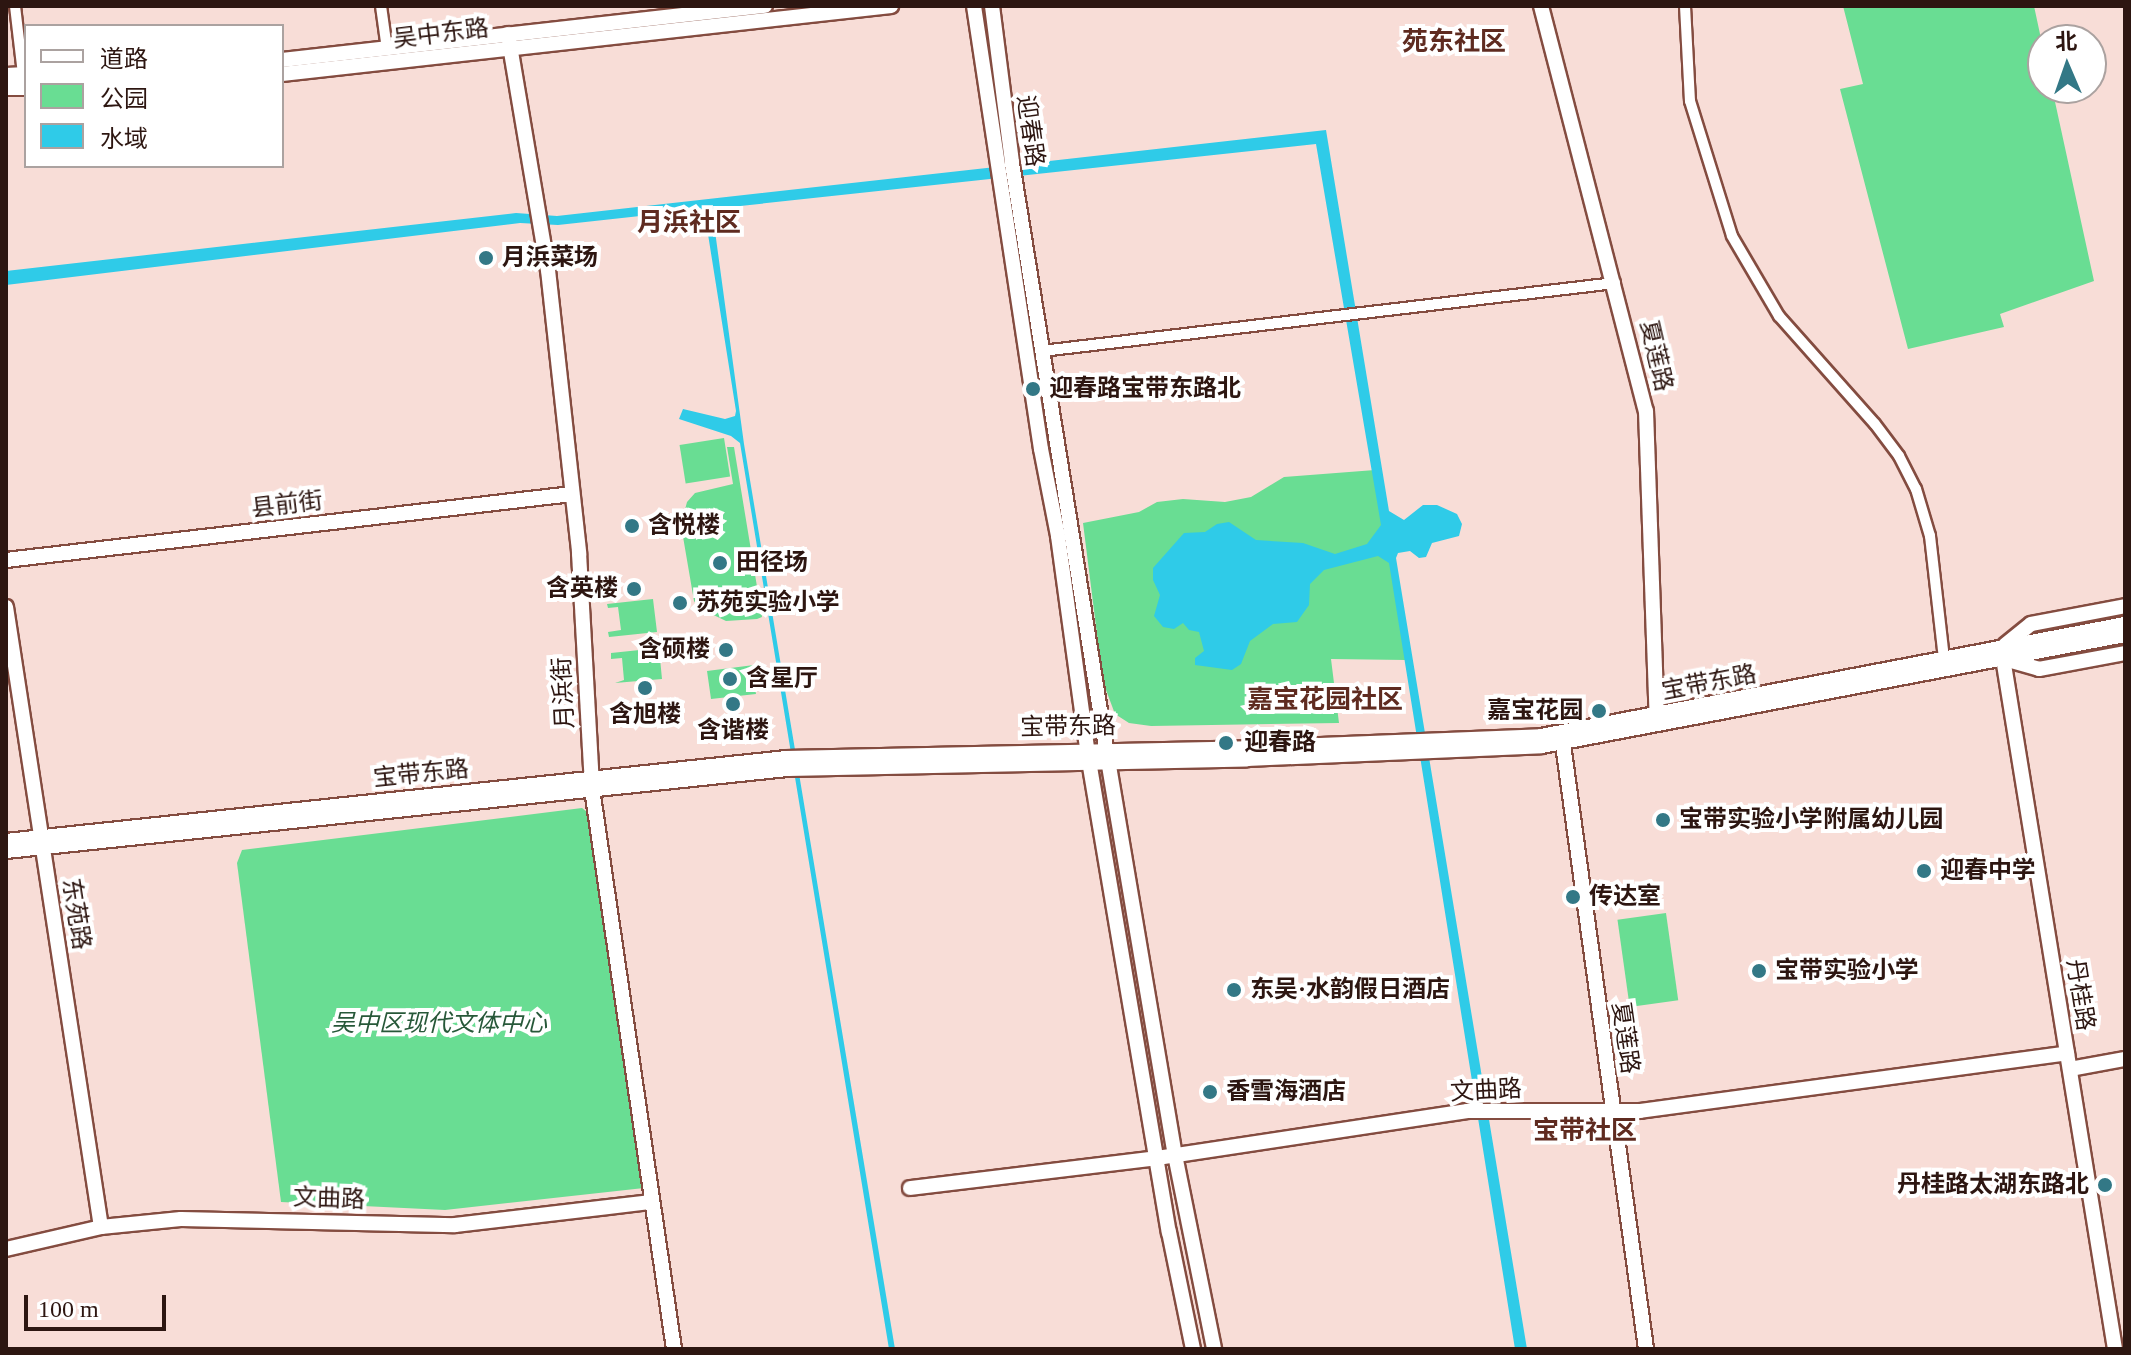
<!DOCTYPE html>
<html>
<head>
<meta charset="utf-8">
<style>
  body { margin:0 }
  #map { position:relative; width:2131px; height:1355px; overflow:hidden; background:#f8ddd7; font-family:"Times New Roman","Noto Sans SC",serif }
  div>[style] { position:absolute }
  .green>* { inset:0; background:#69dd93; transform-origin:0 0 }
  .water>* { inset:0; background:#2fcbe8 }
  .roads { filter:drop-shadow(2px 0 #844c40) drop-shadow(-2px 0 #844c40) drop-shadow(0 2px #844c40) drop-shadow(0 -2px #844c40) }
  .street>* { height:10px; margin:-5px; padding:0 5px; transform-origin:5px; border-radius:5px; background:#fff }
  .secondary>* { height:14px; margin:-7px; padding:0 7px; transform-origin:7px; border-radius:7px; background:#fff }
  .dots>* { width:22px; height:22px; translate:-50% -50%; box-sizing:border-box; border:4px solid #fff; border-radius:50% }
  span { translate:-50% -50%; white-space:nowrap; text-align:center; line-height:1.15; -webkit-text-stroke:8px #fff; paint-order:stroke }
  .street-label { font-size:24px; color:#2d1611 }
  .poi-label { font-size:24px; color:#2d1611; font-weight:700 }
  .left { translate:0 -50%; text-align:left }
  .right { translate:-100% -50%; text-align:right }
  .park-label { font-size:24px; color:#275839; font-style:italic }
  .neighbourhood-label { font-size:26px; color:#5f2b20; font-weight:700 }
  .frame { position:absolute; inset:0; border:8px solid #2d1611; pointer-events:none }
  .legend { position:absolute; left:24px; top:24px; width:260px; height:144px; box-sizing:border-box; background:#fff; border:2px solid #aba2a0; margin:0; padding:10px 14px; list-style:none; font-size:24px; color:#2d1611 }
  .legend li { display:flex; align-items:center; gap:16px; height:40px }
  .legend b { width:40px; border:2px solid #aba2a0 }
  .north { position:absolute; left:2027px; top:24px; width:80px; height:80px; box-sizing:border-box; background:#fff; border:2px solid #aba2a0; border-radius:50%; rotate:358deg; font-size:22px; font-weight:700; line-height:32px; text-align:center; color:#2d1611 }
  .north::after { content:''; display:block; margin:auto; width:28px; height:36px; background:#337886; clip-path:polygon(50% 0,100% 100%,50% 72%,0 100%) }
  .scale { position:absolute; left:24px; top:1295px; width:142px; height:36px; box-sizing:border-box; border:4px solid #2d1611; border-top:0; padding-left:10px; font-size:24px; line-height:28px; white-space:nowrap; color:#2d1611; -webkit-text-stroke:6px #fff; paint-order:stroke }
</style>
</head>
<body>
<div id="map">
  <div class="green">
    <div style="clip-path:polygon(1843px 6px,2034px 6px,2043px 48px,2043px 88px,2052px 88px,2094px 281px,2000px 314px,2004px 327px,1908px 349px,1840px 89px,1863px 84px)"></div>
    <div style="left:724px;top:438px;width:39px;height:45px;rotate:81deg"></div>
    <div style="clip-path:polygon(727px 447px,734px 447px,762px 617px,757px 619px,726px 621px,699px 608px,694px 601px,681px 525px,687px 502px,695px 493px,733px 484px)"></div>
    <div style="clip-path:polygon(1375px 470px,1406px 660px,1331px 659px,1339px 723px,1151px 726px,1129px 723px,1115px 714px,1103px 682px,1083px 523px,1139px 512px,1157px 502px,1183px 499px,1225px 502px,1251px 497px,1284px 477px)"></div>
    <div style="clip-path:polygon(653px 599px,657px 632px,609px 637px,608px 632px,621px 630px,618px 607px,608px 608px,607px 604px)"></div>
    <div style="clip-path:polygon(659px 648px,662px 679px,615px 683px,624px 680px,622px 658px,611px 659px,611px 653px)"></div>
    <div style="clip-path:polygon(754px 665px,759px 682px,754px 683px,756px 694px,711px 699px,707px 671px)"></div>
    <div style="clip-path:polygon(582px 808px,591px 815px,644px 1188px,445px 1210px,281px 1202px,237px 863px,242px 850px)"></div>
    <div style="left:1666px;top:913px;width:88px;height:49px;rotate:82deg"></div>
  </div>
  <div class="water">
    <div style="clip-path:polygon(1326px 130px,1389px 511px,1404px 520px,1423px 505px,1437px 505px,1457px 514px,1462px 524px,1459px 536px,1432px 543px,1426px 557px,1419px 558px,1410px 551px,1398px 553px,1396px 558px,1527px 1349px,1515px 1349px,1389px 563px,1378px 556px,1324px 570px,1310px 584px,1309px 605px,1297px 622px,1273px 624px,1250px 641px,1241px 664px,1232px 670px,1195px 665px,1195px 658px,1204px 651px,1199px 632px,1189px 630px,1183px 623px,1174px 629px,1163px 627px,1154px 616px,1160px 595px,1153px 580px,1153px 568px,1184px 533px,1205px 532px,1217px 524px,1229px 522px,1256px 540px,1303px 543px,1335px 554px,1367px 544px,1381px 525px,1316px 144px,712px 209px,744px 444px,895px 1349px,889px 1349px,740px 443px,731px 436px,679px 419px,683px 409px,725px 419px,735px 416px,736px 411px,704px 209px,558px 225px,520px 223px,6px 285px,6px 271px,516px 213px,557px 216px)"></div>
  </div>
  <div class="roads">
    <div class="street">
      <div style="left:15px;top:6px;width:68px;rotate:83.3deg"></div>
      <div style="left:381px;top:6px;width:43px;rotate:82.1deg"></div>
      <div style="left:1685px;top:6px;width:95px;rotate:87deg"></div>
      <div style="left:1690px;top:101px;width:141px;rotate:72.7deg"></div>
      <div style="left:1732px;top:236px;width:93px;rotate:59.6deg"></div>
      <div style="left:1779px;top:316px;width:144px;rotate:48.4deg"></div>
      <div style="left:1875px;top:424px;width:40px;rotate:53deg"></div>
      <div style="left:1899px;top:456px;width:37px;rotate:63deg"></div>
      <div style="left:1916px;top:489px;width:49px;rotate:73.4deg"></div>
      <div style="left:1930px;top:536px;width:124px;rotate:83.5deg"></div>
      <div style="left:1042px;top:351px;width:577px;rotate:-6.77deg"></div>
    </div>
    <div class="secondary">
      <div style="left:974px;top:6px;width:448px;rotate:81.4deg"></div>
      <div style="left:1041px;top:449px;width:89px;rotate:78.9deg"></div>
      <div style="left:1058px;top:536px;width:215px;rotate:82.2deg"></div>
      <div style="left:1087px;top:749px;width:490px;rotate:80.4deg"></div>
      <div style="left:1169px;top:1232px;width:119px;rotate:78.4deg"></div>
      <div style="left:992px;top:6px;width:158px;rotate:82.7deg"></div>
      <div style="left:1012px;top:163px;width:593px;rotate:80.87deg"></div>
      <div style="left:1106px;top:748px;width:413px;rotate:80.4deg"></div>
      <div style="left:1175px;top:1155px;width:198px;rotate:78.6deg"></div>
      <div style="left:1541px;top:6px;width:418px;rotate:75.5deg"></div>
      <div style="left:1646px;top:411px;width:313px;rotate:88deg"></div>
      <div style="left:508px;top:34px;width:239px;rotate:80.4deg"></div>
      <div style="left:548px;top:270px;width:285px;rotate:83.7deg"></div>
      <div style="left:579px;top:553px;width:236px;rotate:86.8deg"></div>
      <div style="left:592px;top:789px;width:566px;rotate:81.67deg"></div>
      <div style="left:282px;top:60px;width:486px;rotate:-6.4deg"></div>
      <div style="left:282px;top:74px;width:613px;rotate:-6.37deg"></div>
      <div style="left:6px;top:75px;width:20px;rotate:-3deg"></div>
      <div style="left:6px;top:88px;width:20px"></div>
      <div style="left:6px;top:560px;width:570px;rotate:-6.65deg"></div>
      <div style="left:6px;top:607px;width:627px;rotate:81.29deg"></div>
      <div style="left:2005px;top:645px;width:33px;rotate:-39deg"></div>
      <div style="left:2031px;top:624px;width:96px;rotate:-10.8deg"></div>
      <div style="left:2002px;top:652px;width:706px;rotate:80.79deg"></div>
      <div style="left:2008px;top:660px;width:32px;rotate:16deg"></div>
      <div style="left:2039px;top:669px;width:87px;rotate:-10.5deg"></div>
      <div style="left:1562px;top:737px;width:618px;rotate:82.18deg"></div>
      <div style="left:6px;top:841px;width:784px;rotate:-6.07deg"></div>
      <div style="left:786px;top:758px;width:461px;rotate:-1.2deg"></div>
      <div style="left:1247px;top:748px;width:294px;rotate:-2.3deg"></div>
      <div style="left:1541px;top:736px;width:595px;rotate:-10.86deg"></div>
      <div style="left:6px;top:851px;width:786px;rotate:-5.99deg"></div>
      <div style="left:788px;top:769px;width:459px;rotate:-1.2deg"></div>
      <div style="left:1247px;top:759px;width:295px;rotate:-2.5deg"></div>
      <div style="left:1542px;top:746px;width:593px;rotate:-10.78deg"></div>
      <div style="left:2070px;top:1069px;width:56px;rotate:-10.3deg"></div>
      <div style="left:910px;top:1188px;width:249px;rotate:-6.9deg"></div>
      <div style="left:1157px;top:1158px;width:314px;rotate:-8.6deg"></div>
      <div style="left:1467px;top:1111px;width:173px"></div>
      <div style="left:1640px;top:1111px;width:431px;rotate:-7.7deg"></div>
      <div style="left:6px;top:1249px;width:98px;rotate:-13deg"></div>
      <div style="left:101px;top:1227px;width:80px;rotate:-5.7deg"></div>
      <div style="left:181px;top:1219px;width:274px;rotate:1.3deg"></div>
      <div style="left:455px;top:1225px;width:198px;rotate:-6.7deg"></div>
    </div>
  </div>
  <div class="dots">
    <div style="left:486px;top:258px;background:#337886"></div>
    <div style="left:1033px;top:389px;background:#337886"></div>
    <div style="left:632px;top:526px;background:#337886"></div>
    <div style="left:720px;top:563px;background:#337886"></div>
    <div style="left:634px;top:589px;background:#337886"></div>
    <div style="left:680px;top:603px;background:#337886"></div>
    <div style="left:726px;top:650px;background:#337886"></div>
    <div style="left:730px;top:679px;background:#337886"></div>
    <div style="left:645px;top:688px;background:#337886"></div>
    <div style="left:733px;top:704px;background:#337886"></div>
    <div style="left:1599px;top:711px;background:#337886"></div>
    <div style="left:1226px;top:743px;background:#337886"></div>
    <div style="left:1663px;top:820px;background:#337886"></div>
    <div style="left:1924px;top:871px;background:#337886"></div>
    <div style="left:1573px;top:897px;background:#337886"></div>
    <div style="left:1759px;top:971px;background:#337886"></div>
    <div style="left:1234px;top:990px;background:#337886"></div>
    <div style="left:1210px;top:1092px;background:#337886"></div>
    <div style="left:2105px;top:1185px;background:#337886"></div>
  </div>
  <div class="street-label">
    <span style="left:441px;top:34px;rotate:-7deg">吴中东路</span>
    <span style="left:1030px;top:131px;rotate:82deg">迎春路</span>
    <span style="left:1656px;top:356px;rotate:77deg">夏莲路</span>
    <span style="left:287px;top:505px;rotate:-7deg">县前街</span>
    <span style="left:1709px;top:683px;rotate:-11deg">宝带东路</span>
    <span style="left:564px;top:693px;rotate:-93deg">月浜街</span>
    <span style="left:1068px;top:727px;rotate:-1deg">宝带东路</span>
    <span style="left:421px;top:774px;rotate:-6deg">宝带东路</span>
    <span style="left:76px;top:914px;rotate:81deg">东苑路</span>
    <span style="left:2080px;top:995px;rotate:81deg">丹桂路</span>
    <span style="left:1625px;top:1038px;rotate:82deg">夏莲路</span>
    <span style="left:1486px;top:1091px;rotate:-3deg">文曲路</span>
    <span style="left:329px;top:1199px;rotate:2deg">文曲路</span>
  </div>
  <div class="poi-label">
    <span class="left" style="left:502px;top:258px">月浜菜场</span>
    <span class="left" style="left:1049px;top:389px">迎春路宝带东路北</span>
    <span class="left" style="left:648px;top:526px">含悦楼</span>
    <span class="left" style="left:736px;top:563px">田径场</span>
    <span class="right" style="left:618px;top:589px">含英楼</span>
    <span class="left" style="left:696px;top:603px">苏苑实验小学</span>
    <span class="right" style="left:710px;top:650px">含硕楼</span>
    <span class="left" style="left:746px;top:679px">含星厅</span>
    <span class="right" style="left:1583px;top:711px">嘉宝花园</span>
    <span style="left:645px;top:715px">含旭楼</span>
    <span style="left:733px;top:731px">含谐楼</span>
    <span class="left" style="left:1244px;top:743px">迎春路</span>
    <span class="left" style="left:1679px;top:820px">宝带实验小学附属幼儿园</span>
    <span class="left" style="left:1940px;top:871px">迎春中学</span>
    <span class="left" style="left:1589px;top:897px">传达室</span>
    <span class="left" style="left:1775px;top:971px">宝带实验小学</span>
    <span class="left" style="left:1250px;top:990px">东吴·水韵假日酒店</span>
    <span class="left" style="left:1226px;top:1092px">香雪海酒店</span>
    <span class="right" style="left:2089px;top:1185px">丹桂路太湖东路北</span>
  </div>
  <div class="park-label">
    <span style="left:439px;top:1024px">吴中区现代文体中心</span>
  </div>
  <div class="neighbourhood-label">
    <span style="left:1454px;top:42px">苑东社区</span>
    <span style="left:689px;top:223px">月浜社区</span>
    <span style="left:1325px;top:700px">嘉宝花园社区</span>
    <span style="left:1585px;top:1131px">宝带社区</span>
  </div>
  <div class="frame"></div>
  <ul class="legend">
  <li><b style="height:10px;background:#fff"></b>道路</li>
  <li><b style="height:22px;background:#69dd93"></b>公园</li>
  <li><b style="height:22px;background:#2fcbe8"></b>水域</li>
  </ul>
  <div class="north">北</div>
  <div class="scale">100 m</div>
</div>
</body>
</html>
